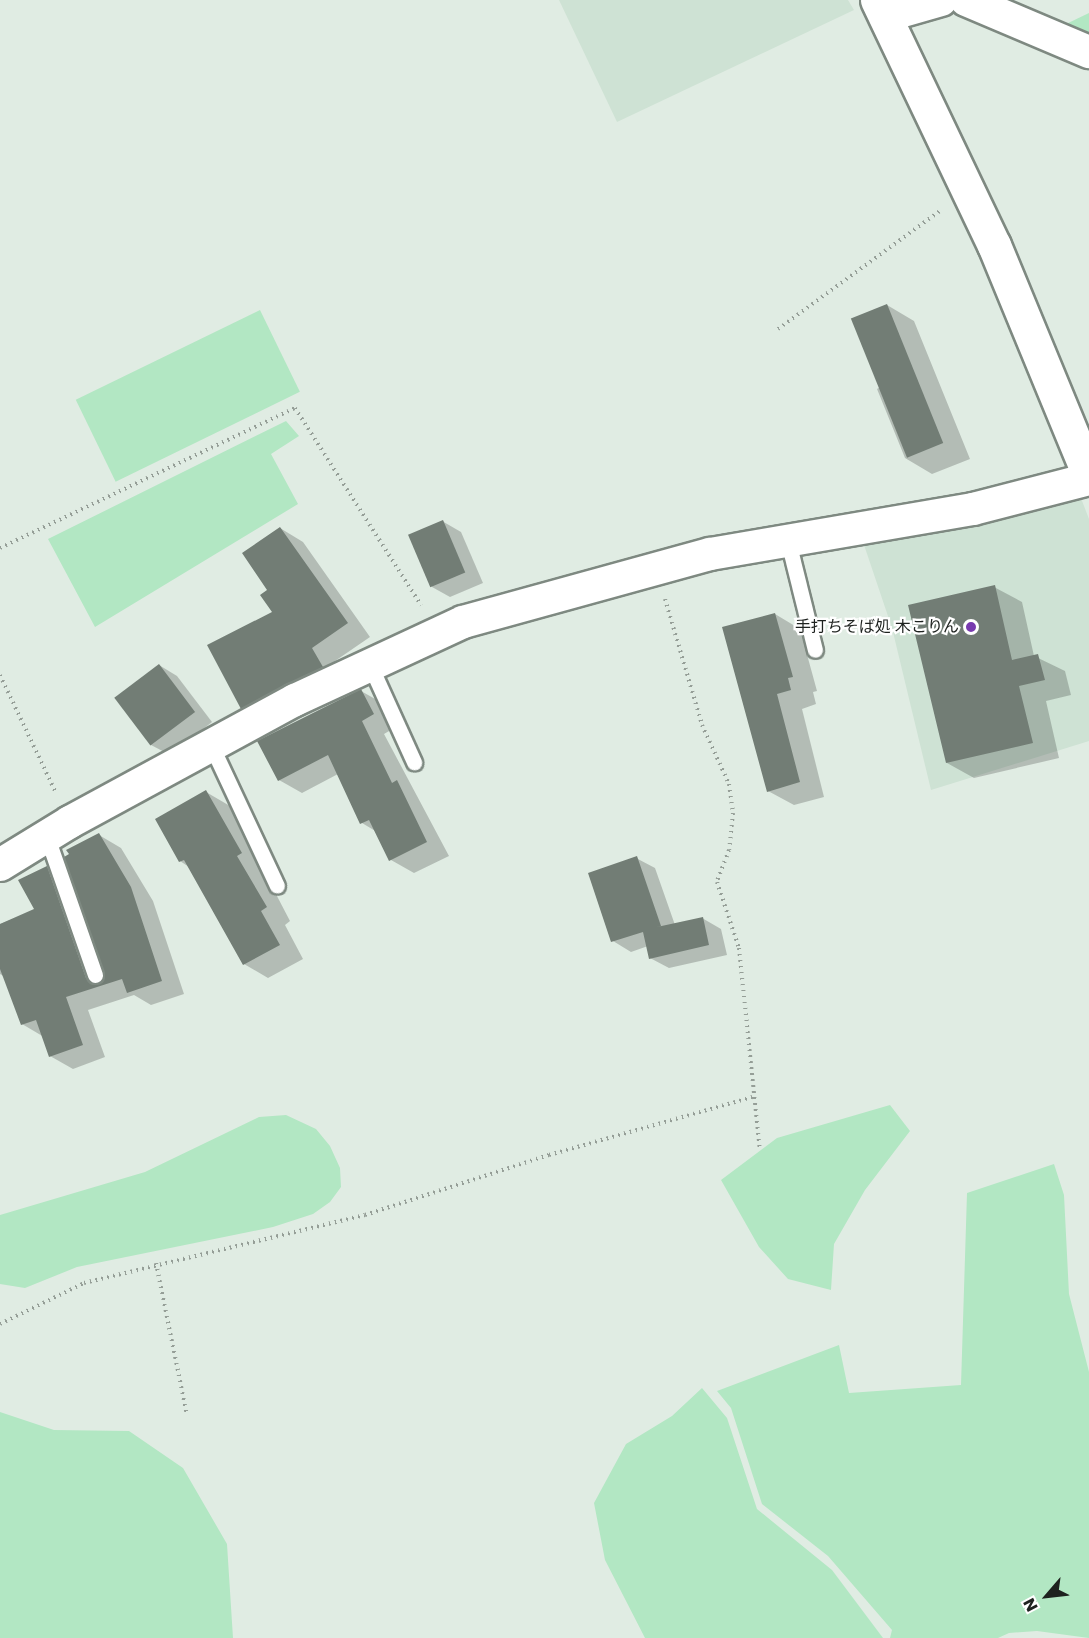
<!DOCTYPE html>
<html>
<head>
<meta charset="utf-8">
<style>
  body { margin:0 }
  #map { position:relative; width:1089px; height:1638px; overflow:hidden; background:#e0ece3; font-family:Poppins,"Noto Sans JP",sans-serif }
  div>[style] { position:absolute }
  .built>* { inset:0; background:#cee2d4 }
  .green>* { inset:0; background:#b2e7c3; transform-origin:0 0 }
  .shadow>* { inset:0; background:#0003 }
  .building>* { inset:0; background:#727d75; transform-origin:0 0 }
  .path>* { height:4px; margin-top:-2px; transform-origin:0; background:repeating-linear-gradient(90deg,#959e97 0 1.5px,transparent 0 6px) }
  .roads { filter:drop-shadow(2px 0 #7e8981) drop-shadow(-2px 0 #7e8981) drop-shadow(0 2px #7e8981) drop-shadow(0 -2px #7e8981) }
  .service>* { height:15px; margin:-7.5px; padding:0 7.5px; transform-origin:7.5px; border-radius:7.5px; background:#fff }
  .minor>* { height:32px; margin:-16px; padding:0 16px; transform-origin:16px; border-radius:16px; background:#fff }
  .tertiary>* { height:33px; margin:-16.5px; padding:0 16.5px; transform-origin:16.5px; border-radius:16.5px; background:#fff }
  .dots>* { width:16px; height:16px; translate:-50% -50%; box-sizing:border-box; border:3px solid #fff; border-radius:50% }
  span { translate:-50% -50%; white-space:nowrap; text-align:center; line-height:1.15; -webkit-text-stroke:4.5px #fff; paint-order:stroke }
  .poi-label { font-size:16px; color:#1e221f }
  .right { translate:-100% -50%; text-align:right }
  .north { position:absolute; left:1017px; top:1566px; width:60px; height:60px; -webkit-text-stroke:4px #fff; paint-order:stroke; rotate:242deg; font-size:16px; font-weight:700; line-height:24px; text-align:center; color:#1e221f }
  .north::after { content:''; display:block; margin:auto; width:21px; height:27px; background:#1e221f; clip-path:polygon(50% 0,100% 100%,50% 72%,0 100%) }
</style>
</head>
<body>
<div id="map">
  <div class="built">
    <div style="clip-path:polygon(559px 0,848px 0,854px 10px,617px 122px)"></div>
    <div style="clip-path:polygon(1079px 493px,1089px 519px,1089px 741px,931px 790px,892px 628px,861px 536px)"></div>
  </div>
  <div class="green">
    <div style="clip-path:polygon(1089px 13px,1089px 36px,1064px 25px)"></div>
    <div style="left:260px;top:310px;width:91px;height:205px;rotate:64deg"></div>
    <div style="clip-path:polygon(286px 421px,299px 436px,271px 454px,298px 504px,95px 627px,48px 539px)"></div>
    <div style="clip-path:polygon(890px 1105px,910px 1131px,865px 1190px,834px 1244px,831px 1290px,788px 1279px,759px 1247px,721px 1180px,777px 1138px)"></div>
    <div style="clip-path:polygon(286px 1115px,316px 1129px,330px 1146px,340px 1168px,341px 1187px,330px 1202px,313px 1214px,273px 1227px,77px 1267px,25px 1288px,0 1284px,0 1215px,145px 1172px,259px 1117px)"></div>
    <div style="clip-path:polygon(1054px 1164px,1064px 1195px,1069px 1294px,1089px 1372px,1089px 1638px,1037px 1631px,1009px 1633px,998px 1638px,890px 1638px,892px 1630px,828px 1556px,762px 1504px,731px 1408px,717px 1391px,839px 1345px,849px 1393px,961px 1385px,967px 1193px)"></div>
    <div style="clip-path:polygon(702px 1388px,727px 1418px,757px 1509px,832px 1570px,883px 1638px,645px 1638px,605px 1560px,594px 1503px,626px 1444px,672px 1416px)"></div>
    <div style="clip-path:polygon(0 1412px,54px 1430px,129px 1431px,183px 1468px,227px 1544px,233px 1638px,0 1638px)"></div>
  </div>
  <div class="shadow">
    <div style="clip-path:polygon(887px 305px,914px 321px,970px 459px,932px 474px,905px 458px,877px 389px,880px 387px)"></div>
    <div style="clip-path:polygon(442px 521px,461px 532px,483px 583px,450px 597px,432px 587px)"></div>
    <div style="clip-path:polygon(280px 528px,303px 542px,370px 637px,335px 661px,345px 681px,265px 721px,242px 708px,274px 612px,270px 590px)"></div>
    <div style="clip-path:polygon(994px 587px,1022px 602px,1034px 656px,1065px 671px,1071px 695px,1046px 701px,1059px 758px,974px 778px,947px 763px)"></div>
    <div style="clip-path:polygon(775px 614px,800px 629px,817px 691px,813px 692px,816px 704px,802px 709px,824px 797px,794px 805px,768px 791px)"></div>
    <div style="clip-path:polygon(159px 665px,177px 676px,212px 722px,170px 755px,151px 745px)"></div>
    <div style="clip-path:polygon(361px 691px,384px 704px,396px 727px,384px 734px,449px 856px,414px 873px,391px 860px,377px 832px,362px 823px,338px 774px,302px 793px,279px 780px)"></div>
    <div style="clip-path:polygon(206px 792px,230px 806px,290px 921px,285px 925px,303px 959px,268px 978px,244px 964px,189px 867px,180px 861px)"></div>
    <div style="clip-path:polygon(99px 835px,121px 848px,153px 901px,184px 994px,151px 1005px,134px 995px,88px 1010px,105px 1057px,73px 1069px,50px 1056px,44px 1037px,22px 1024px,5px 977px,0 974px,0 924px,36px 910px,47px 867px,69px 880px,104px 980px)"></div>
    <div style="clip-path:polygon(636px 858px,655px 868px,675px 925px,702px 918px,721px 929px,727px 955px,669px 968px,650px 958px,648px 946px,631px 952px,613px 941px)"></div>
  </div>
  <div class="building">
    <div style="left:887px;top:304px;width:150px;height:39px;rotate:68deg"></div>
    <div style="left:443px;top:520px;width:57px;height:38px;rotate:67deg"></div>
    <div style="clip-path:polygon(280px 527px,348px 623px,312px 648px,323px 667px,241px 709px,207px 645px,272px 612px,260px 595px,267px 590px,242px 553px)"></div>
    <div style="clip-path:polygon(995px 585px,1012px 660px,1038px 654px,1045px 680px,1019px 686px,1033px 743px,946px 763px,908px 605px)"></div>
    <div style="clip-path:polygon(775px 613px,793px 677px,788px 678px,791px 690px,777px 694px,800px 782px,767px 792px,722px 627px)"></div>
    <div style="left:159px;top:664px;width:60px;height:56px;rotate:53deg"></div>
    <div style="clip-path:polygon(361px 689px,374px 714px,362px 721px,392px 783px,397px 780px,427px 842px,389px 861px,369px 820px,360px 824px,328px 755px,278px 781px,257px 741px)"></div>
    <div style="clip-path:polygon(206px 790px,242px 853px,237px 856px,267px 907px,261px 911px,280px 945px,243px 965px,184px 860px,179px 862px,155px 819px)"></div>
    <div style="clip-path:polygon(99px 833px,131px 887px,162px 981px,127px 993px,122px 979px,66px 997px,83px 1045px,49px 1057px,36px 1020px,21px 1025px,0 969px,0 924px,34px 909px,18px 880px,47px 866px,86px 978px,93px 984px,102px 982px,104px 972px,64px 857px,69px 854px,66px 850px)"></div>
    <div style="clip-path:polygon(637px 856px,661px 926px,657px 927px,703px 917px,709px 945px,649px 959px,643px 932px,611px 942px,588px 873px)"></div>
  </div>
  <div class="path">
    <div style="left:778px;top:329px;width:200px;rotate:-36.1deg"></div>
    <div style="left:0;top:548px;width:327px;rotate:-25.4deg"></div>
    <div style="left:295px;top:408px;width:234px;rotate:57.4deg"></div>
    <div style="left:665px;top:599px;width:131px;rotate:73.6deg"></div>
    <div style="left:702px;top:725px;width:65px;rotate:65.4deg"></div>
    <div style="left:729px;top:784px;width:29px;rotate:82deg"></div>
    <div style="left:733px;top:813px;width:37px;rotate:96deg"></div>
    <div style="left:729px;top:850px;width:34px;rotate:111deg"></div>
    <div style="left:717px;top:882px;width:70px;rotate:71.6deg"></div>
    <div style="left:739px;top:948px;width:203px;rotate:84.1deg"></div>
    <div style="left:0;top:675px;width:131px;rotate:64.6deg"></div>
    <div style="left:156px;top:1263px;width:155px;rotate:78.5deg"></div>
    <div style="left:0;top:1324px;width:93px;rotate:-26deg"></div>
    <div style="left:84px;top:1283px;width:289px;rotate:-13.6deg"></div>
    <div style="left:365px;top:1215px;width:194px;rotate:-18.1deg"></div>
    <div style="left:549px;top:1155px;width:215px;rotate:-15.9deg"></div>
  </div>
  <div class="roads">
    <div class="service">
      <div style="left:788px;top:541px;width:112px;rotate:76.1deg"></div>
      <div style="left:370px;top:665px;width:107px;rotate:65.6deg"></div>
      <div style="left:212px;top:747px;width:153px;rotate:64.9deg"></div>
      <div style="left:47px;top:837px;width:146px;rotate:70.8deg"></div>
    </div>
    <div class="minor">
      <div style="left:966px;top:0;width:134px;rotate:22.9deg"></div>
      <div style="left:885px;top:16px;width:58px;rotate:-15.9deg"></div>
      <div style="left:0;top:865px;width:82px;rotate:-31.6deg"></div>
      <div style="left:70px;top:822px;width:256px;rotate:-28.5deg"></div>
      <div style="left:295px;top:700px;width:185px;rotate:-24.9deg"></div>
      <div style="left:463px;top:622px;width:256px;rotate:-15.4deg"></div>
      <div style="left:710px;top:554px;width:267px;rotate:-9.7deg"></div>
      <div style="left:973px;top:509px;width:120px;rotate:-14.5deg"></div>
    </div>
    <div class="tertiary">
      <div style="left:877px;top:0;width:272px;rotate:64.5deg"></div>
      <div style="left:994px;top:245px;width:250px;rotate:67.6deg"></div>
    </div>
  </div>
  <div class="dots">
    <div style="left:971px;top:627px;background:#783aaf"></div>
  </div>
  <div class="poi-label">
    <span class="right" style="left:959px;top:627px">手打ちそば処 木こりん</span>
  </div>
  <div class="north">N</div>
</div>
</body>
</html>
